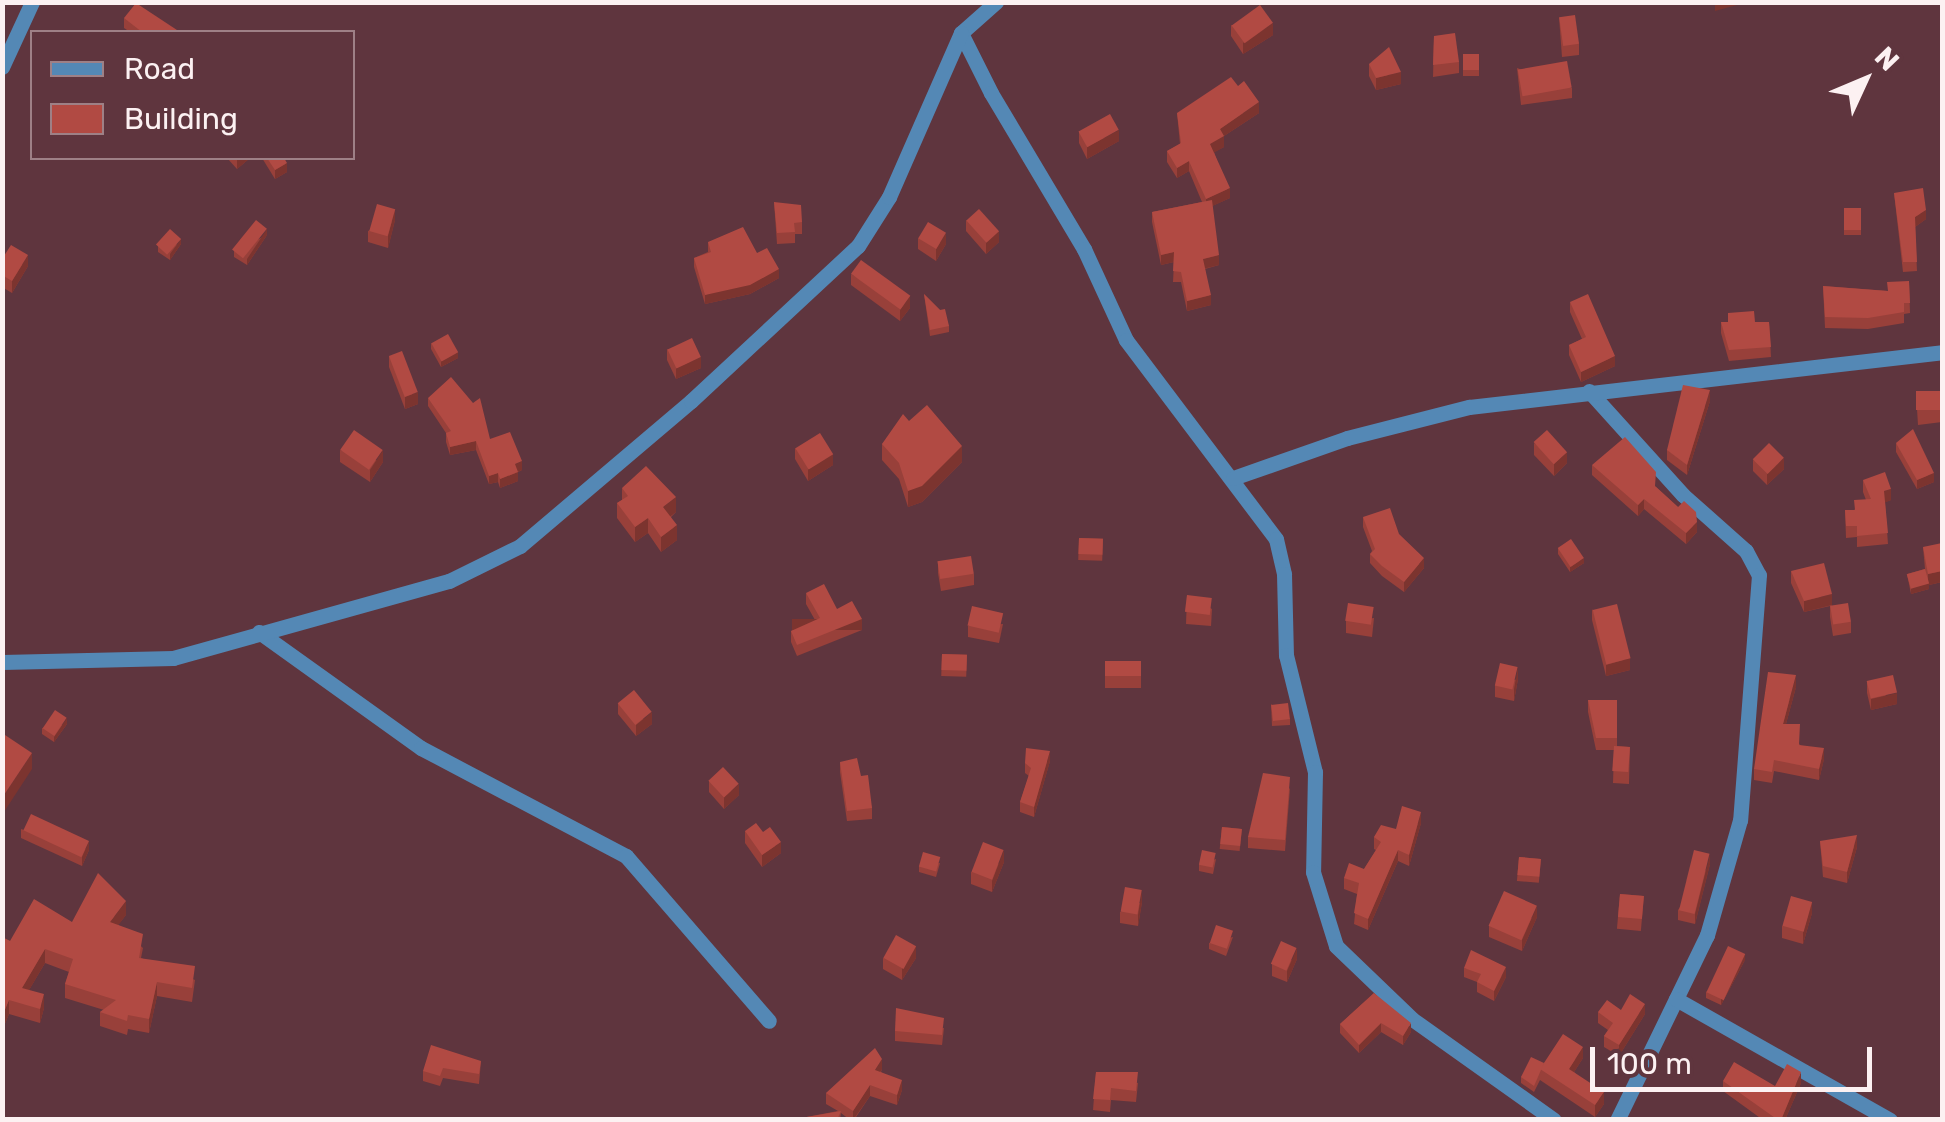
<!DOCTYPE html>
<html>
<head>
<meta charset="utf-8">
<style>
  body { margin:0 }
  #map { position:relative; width:1945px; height:1122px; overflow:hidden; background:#5f353e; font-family:Rubik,sans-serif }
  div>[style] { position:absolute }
  .minor>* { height:15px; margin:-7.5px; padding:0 7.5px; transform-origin:7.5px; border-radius:7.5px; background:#5488b5 }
  .wall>* { inset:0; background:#98403a; transform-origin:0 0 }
  .shaded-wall>* { inset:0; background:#7c342f; transform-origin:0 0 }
  .building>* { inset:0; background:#b14a43; transform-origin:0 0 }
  span { translate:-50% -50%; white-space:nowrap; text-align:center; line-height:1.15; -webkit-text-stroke:10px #5f353e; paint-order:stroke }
  .frame { position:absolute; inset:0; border:5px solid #fcf1f2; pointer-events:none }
  .legend { position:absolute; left:30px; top:30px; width:325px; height:130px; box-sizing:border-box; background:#5f353e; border:2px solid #9e8086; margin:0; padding:12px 18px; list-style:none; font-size:30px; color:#fcf1f2 }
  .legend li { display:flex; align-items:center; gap:20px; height:50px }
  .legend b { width:50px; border:2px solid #9e8086 }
  .north { position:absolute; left:1815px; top:30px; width:100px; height:100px; -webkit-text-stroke:8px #5f353e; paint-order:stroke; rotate:46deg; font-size:28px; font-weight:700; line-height:40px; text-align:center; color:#fcf1f2 }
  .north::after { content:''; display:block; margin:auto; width:35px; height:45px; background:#fcf1f2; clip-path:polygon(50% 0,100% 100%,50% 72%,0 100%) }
  .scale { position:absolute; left:1590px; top:1047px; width:282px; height:45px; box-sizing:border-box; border:5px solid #fcf1f2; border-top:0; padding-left:12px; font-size:30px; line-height:35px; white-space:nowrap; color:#fcf1f2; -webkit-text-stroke:8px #5f353e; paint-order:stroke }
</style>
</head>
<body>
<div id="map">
  <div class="minor">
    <div style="left:996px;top:2px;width:47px;rotate:138.5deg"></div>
    <div style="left:961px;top:33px;width:67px;rotate:63.4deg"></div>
    <div style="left:991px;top:93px;width:182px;rotate:59.2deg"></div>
    <div style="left:1084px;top:249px;width:100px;rotate:65.2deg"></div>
    <div style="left:1126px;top:340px;width:249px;rotate:53deg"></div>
    <div style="left:1276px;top:539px;width:36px;rotate:77deg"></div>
    <div style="left:1284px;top:574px;width:81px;rotate:88.6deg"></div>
    <div style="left:1286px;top:655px;width:121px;rotate:76.1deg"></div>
    <div style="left:1315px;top:772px;width:100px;rotate:91.1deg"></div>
    <div style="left:1313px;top:872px;width:77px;rotate:72.7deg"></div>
    <div style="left:1336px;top:946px;width:105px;rotate:43.8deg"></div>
    <div style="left:1412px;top:1019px;width:174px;rotate:35.4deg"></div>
    <div style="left:2px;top:67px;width:72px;rotate:-65.2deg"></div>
    <div style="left:1589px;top:391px;width:140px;rotate:47.9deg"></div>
    <div style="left:1683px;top:495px;width:84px;rotate:41.6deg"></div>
    <div style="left:1746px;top:551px;width:27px;rotate:62deg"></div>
    <div style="left:1759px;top:575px;width:246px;rotate:94.4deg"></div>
    <div style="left:1740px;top:820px;width:120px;rotate:106deg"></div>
    <div style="left:1707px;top:935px;width:206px;rotate:115.9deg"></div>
    <div style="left:1233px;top:478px;width:121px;rotate:-19.3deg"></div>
    <div style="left:1347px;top:438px;width:126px;rotate:-14.3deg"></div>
    <div style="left:1469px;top:407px;width:476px;rotate:-6.6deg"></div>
    <div style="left:259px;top:632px;width:199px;rotate:35.6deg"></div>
    <div style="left:421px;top:748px;width:232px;rotate:27.8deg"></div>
    <div style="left:626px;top:856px;width:218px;rotate:49.1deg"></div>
    <div style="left:2px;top:662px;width:171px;rotate:-1.3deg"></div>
    <div style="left:173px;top:658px;width:287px;rotate:-15.6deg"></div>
    <div style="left:449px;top:581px;width:79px;rotate:-26.2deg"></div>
    <div style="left:520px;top:546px;width:224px;rotate:-40.3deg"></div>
    <div style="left:691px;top:401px;width:228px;rotate:-42.9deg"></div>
    <div style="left:858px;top:246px;width:58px;rotate:-57.7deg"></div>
    <div style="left:889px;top:197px;width:179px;rotate:-66.3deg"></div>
    <div style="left:1676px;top:999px;width:246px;rotate:29.5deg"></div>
  </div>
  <div class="wall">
    <div style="clip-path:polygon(1559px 17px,1579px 44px,1579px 55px,1562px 57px)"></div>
    <div style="clip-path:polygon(124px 18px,180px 32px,130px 32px,124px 28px)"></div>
    <div style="clip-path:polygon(1231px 25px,1273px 35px,1243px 54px,1231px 36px)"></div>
    <div style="clip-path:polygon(1434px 36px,1459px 62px,1459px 73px,1433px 77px)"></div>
    <div style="left:1463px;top:54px;width:16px;height:22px"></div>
    <div style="clip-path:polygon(1369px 64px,1401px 84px,1376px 90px,1369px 76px)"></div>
    <div style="clip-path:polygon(1517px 68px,1572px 88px,1572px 98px,1521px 105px)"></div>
    <div style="clip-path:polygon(1177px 113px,1259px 113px,1224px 136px,1224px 147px,1214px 152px,1230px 198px,1212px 206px,1219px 265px,1205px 269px,1211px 305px,1187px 311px,1181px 282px,1173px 282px,1174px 262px,1161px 265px,1152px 222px,1152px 212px,1202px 202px,1189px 171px,1177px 178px,1167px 162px,1167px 151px,1180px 144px)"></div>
    <div style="clip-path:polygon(1079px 132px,1119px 141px,1087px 159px,1079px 143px)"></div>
    <div style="clip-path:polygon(227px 158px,250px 158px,237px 169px)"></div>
    <div style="clip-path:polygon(262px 158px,284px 158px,287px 172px,275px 179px)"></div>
    <div style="clip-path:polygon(1894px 193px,1926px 219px,1915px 227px,1917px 271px,1903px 272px)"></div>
    <div style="clip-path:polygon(774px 202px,802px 222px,802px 234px,795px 234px,795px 243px,777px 244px)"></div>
    <div style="left:1844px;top:208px;width:17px;height:27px"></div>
    <div style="clip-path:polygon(395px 220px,388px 248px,368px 242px,368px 231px)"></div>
    <div style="clip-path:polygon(966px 220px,999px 242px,986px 254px,966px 231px)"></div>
    <div style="clip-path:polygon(267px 235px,247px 265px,234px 257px,234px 251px)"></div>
    <div style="clip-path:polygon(918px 238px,946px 244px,936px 261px,918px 249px)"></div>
    <div style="clip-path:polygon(708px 242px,757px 253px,779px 278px,750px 294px,705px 304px,694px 267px,694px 258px,708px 252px)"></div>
    <div style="clip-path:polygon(181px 244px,170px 260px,158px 252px,158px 246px)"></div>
    <div style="clip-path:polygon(2px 259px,28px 266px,12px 293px,2px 287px)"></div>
    <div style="clip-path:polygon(851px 274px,910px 308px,900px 321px,851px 285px)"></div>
    <div style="clip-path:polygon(1909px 281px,1910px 313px,1904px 314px,1904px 323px,1868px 329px,1825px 328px,1823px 286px,1888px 291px)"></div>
    <div style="clip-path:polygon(924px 294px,940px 310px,949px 326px,949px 332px,930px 336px)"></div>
    <div style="clip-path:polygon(1570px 302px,1615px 366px,1581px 382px,1569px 355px,1569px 345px,1582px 339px,1570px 312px)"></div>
    <div style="clip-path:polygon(1721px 322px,1769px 322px,1771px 357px,1729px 361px,1721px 333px)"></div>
    <div style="clip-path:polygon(431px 343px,458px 358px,441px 367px,431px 349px)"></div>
    <div style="clip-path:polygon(667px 349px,701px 368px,676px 379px,667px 360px)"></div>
    <div style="clip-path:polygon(389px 356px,418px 404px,405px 409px,389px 367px)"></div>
    <div style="clip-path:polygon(1942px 391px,1942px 422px,1918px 425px,1916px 394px)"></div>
    <div style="clip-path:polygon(428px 398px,490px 439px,522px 470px,518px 472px,518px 481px,500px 488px,498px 482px,489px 484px,476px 450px,450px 455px,446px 442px,446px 433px,428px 406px)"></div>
    <div style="clip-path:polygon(1710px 401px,1687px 475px,1667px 460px,1667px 450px)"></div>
    <div style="clip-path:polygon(909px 421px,962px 462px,922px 502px,908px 507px,899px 479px,882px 460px,882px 444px)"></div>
    <div style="clip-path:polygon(1534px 443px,1567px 463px,1554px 476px,1534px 455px)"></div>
    <div style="clip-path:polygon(1896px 443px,1934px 482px,1917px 489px,1896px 452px)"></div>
    <div style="clip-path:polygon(795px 448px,833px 465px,808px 481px,795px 459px)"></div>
    <div style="clip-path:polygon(340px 450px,383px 462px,370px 482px,340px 462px)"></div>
    <div style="clip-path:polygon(1753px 460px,1784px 469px,1767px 485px,1753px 471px)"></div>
    <div style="clip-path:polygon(1592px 465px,1656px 487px,1678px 507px,1697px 532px,1686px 544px,1644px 509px,1638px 516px,1592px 475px)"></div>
    <div style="clip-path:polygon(1863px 480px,1891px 500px,1885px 502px,1888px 544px,1857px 547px,1857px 537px,1846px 538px,1845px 510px,1854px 510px,1866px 500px,1863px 492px)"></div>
    <div style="clip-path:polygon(622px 488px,676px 512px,671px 517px,677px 540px,661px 552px,648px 533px,635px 542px,617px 518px,617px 503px,622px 500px)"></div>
    <div style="clip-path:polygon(1363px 517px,1424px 568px,1404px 592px,1382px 576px,1370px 563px,1370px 554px,1372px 551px,1363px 527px)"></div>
    <div style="left:1079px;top:538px;width:24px;height:22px;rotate:2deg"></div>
    <div style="clip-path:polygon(1942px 546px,1942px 582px,1929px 585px,1929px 589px,1911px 594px,1907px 574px,1925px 569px,1923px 547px)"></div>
    <div style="clip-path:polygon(1558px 548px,1584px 563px,1570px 572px,1558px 554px)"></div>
    <div style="clip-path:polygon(938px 562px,974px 574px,974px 585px,941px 591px,938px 573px)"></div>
    <div style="clip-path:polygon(1791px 571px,1851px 622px,1851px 633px,1833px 636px,1830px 617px,1830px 606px,1804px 612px,1791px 583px)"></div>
    <div style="clip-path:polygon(806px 593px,862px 630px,797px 656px,791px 642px,791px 631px,815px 620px,806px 604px)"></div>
    <div style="clip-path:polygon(1187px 595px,1212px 609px,1211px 626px,1186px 624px)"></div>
    <div style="clip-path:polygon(1592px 609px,1630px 670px,1606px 676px,1592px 620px)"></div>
    <div style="clip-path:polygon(1374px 618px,1372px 637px,1346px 633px,1346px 621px)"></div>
    <div style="clip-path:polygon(1003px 624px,999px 643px,968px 637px,968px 626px)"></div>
    <div style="left:942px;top:654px;width:25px;height:22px;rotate:2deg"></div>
    <div style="left:1141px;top:661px;width:27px;height:36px;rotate:90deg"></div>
    <div style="clip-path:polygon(1518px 679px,1514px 701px,1495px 697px,1495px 685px)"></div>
    <div style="clip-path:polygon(1867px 681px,1897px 704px,1871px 710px,1867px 693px)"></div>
    <div style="clip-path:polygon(1796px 687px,1786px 724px,1800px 745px,1824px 759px,1819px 780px,1774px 771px,1772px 783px,1754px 780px,1754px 769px)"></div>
    <div style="clip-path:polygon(1588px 700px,1617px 700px,1617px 746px,1630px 747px,1629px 784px,1613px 783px,1614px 750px,1596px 750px,1588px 712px)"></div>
    <div style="clip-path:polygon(618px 703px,652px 724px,636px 736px,618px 714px)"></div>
    <div style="clip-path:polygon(1271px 704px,1290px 719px,1290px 725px,1272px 726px)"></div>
    <div style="clip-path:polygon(67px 724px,54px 742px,42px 734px,42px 728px)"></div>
    <div style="clip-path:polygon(1050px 761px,1034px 817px,1020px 812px,1020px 802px,1029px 776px,1025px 773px,1025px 763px)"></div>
    <div style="clip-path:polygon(840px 762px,861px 776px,872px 808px,872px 819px,847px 821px,840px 772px)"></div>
    <div style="clip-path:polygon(709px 781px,739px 795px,724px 809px,709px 792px)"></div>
    <div style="clip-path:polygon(1290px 788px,1285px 851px,1248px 848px,1248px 837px)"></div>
    <div style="clip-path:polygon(1421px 823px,1409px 866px,1398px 861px,1368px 930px,1354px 924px,1357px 894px,1344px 889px,1344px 878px,1364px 869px,1376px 850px,1374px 849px,1374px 837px,1396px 829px)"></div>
    <div style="left:1222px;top:827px;width:20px;height:22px;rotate:6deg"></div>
    <div style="clip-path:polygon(21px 829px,89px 850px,82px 866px,21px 838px)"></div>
    <div style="clip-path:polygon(745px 831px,763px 832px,781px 853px,762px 867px,745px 843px)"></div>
    <div style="clip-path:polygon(1820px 841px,1857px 847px,1847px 883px,1823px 877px)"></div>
    <div style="left:1519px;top:857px;width:22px;height:24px;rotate:5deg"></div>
    <div style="clip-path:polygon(1216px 859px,1213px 874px,1199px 871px,1199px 865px)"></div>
    <div style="clip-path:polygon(1004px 862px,992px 892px,971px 884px,971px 872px)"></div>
    <div style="clip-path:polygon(940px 863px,936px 877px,919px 872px,919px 866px)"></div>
    <div style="clip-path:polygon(1710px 864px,1695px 924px,1678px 920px,1678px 910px)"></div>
    <div style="left:1620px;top:894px;width:24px;height:35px;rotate:5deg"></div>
    <div style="clip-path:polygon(1142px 902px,1138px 926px,1120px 923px,1120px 912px)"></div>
    <div style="clip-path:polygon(1812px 913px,1803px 944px,1782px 938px,1782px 926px)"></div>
    <div style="clip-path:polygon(126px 915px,118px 925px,143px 948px,141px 958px,195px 980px,192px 1002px,157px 996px,149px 1033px,128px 1029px,127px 1035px,100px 1026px,100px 1012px,104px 1010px,65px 998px,65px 984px,69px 972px,45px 963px,29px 990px,44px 1008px,40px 1023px,9px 1014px,4px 1026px,2px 1025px,2px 937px,10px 941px,72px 922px)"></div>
    <div style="clip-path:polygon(1537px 917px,1522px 951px,1489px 937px,1489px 926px)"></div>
    <div style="clip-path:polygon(1233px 937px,1226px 956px,1209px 949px,1209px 943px)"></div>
    <div style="clip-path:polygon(883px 958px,916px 958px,902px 980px,883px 969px)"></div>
    <div style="clip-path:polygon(1297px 959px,1287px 982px,1272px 976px,1272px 964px)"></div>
    <div style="clip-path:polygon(1745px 960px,1721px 1005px,1706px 998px,1706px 992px)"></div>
    <div style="clip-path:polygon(1464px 968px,1506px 977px,1494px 1001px,1477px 992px,1477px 982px,1464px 977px)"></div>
    <div style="clip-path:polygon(1374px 993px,1411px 1032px,1403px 1045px,1381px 1032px,1359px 1053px,1340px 1033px,1340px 1024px)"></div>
    <div style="clip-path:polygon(1621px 1010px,1645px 1014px,1619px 1056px,1604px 1047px,1604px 1036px,1608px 1030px,1598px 1023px,1598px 1012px)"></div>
    <div style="clip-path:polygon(944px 1028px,942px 1045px,895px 1041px,895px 1031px)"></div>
    <div style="clip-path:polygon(1583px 1058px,1574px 1072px,1604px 1104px,1595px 1117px,1540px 1080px,1534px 1092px,1521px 1083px,1521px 1077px,1544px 1063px)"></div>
    <div style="clip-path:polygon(481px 1061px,479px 1084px,443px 1078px,440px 1086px,423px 1081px,423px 1071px)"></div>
    <div style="clip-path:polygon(882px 1069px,881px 1072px,902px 1090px,897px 1105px,870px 1096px,854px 1120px,850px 1120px,841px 1113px,840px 1120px,801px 1120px,801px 1118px,838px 1111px,826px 1104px,826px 1093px)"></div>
    <div style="clip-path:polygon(1096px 1072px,1138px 1083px,1136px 1102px,1111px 1100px,1110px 1112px,1093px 1110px)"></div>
    <div style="clip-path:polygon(1723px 1081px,1775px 1086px,1801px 1083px,1785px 1120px,1763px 1120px,1723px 1091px)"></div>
  </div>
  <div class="shaded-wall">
    <div style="clip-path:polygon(1715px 2px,1748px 2px,1715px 11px)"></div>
    <div style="clip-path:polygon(1273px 23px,1273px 35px,1243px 54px,1243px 43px)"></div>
    <div style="clip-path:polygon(1401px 72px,1401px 84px,1376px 90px,1376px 78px)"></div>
    <div style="clip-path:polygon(1259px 102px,1259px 113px,1224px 136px,1224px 147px,1210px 155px,1210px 144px,1220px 129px)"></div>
    <div style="clip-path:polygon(1119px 130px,1119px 141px,1087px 159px,1087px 147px)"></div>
    <div style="clip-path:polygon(240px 158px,250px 158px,237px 169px,237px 160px)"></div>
    <div style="clip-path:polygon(1189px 161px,1189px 171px,1177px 178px,1177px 168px)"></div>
    <div style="clip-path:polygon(287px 163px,287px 172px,275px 179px,275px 170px)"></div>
    <div style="clip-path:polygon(1230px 188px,1230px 198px,1206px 209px,1206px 199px)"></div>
    <div style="clip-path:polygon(395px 209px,395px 220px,388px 248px,388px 236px)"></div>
    <div style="clip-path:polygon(1926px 210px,1926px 219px,1915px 227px,1915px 217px)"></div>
    <div style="clip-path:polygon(267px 229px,267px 235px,247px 265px,247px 259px)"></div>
    <div style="clip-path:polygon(999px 231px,999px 242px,986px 254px,986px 242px)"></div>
    <div style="clip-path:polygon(946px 233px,946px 244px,936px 261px,936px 249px)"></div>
    <div style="clip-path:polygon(181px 239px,181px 244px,170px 260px,170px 254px)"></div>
    <div style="clip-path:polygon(1174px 252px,1174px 262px,1161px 265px,1161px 255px)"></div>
    <div style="clip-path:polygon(28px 255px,28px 266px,12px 293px,12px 281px)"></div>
    <div style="clip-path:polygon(1219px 255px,1219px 265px,1203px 269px,1203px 259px)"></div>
    <div style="clip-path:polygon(779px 269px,779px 278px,750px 294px,705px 304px,705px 295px)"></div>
    <div style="clip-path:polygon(1211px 295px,1211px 305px,1187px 311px,1187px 301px)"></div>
    <div style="clip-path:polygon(910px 296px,910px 308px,900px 321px,900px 310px)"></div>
    <div style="clip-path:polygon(458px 352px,458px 358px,441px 367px,441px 361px)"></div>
    <div style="clip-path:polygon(1615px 356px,1615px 366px,1581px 382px,1581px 372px)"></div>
    <div style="clip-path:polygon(701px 357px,701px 368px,676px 379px,676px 368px)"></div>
    <div style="clip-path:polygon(1710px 390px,1710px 401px,1687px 475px,1687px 465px)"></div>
    <div style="clip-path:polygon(418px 392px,418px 404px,405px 409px,405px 397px)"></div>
    <div style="clip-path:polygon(476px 441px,476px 450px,450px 455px,450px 447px)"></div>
    <div style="clip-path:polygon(962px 446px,962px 462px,922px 502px,908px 507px,908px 491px)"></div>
    <div style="clip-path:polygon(383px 450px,383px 462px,370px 482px,370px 470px)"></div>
    <div style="clip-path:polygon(1567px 452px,1567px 463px,1554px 476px,1554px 464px)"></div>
    <div style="clip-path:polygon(833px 454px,833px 465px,808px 481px,808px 469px)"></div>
    <div style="clip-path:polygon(1784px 458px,1784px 469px,1767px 485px,1767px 474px)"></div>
    <div style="clip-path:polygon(522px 461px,522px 470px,515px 473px,515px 464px)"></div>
    <div style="clip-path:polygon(518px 472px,518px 481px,500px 488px,500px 479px)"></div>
    <div style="clip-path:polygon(498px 473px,498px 482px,489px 484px,489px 476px)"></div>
    <div style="clip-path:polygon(1934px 473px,1934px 482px,1917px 489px,1917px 480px)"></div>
    <div style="clip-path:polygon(1891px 489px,1891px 500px,1884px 503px,1884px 491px)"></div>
    <div style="clip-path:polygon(676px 497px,676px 512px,663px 522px,663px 507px)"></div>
    <div style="clip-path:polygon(1644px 499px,1644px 509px,1638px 516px,1638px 505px)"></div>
    <div style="clip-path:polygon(648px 518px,648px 533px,635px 542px,635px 527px)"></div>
    <div style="clip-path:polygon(1697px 522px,1697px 532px,1686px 544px,1686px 533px)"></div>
    <div style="clip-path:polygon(677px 525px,677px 540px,661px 552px,661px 537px)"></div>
    <div style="clip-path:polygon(1424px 558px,1424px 568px,1404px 592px,1404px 582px)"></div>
    <div style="clip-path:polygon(1584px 558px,1584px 563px,1570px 572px,1570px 567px)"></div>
    <div style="clip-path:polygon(1942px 571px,1942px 582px,1929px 585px,1929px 589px,1911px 594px,1911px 588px,1928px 583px,1928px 574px)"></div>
    <div style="clip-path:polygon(1832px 594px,1832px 605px,1804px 612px,1804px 601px)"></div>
    <div style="left:862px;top:619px;width:11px;height:70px;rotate:90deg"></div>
    <div style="clip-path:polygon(1630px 658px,1630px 670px,1606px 676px,1606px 665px)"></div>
    <div style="clip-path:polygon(1518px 667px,1518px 679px,1514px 701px,1514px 689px)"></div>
    <div style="clip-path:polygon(1796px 675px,1796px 687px,1783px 735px,1783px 724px)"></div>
    <div style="clip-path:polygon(1897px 693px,1897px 704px,1871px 710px,1871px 699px)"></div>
    <div style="clip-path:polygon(652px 712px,652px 724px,636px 736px,636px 725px)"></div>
    <div style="clip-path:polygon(67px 718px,67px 724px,54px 742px,54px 737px)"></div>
    <div style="clip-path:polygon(1824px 748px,1824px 759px,1819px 780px,1819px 769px)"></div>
    <div style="clip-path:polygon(1050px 751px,1050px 761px,1034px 817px,1034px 807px)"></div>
    <div style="clip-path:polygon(32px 753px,32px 769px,2px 815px,2px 798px)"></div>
    <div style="clip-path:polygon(739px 784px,739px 795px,724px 809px,724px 797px)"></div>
    <div style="clip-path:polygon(1421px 812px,1421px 823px,1409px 866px,1409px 855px)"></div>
    <div style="clip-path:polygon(1857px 835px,1857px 847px,1847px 883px,1847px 872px)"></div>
    <div style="clip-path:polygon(89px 841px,89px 850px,82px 866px,82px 857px)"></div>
    <div style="clip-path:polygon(781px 842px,781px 853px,762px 867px,762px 855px)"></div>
    <div style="clip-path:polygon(1004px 850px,1004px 862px,992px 892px,992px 881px)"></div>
    <div style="clip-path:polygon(1398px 850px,1398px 861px,1368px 930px,1368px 919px)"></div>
    <div style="clip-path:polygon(1710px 854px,1710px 864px,1695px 924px,1695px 914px)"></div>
    <div style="clip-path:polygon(1142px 890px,1142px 902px,1138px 926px,1138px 915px)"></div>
    <div style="clip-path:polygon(126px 901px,126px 915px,110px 936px,110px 922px)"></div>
    <div style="clip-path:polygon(1812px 902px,1812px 913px,1803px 944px,1803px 932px)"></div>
    <div style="clip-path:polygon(1537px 906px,1537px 917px,1522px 951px,1522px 940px)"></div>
    <div style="clip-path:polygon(916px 946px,916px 958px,902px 980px,902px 969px)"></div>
    <div style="clip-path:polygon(1297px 948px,1297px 959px,1287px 982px,1287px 971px)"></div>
    <div style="clip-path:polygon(45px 949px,45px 963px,22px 1002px,22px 988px)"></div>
    <div style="clip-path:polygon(1745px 954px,1745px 960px,1721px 1005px,1721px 999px)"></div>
    <div style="clip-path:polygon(1506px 967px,1506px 977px,1494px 1001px,1494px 991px)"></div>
    <div style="clip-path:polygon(157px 982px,157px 996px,149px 1033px,149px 1019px)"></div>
    <div style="clip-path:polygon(44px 994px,44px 1008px,40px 1023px,40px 1009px)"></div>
    <div style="clip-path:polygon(9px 1000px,9px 1014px,4px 1026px,4px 1012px)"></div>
    <div style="clip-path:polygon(1645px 1004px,1645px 1014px,1619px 1056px,1619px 1045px)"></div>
    <div style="clip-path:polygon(1381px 1023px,1381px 1032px,1359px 1053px,1359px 1045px)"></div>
    <div style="clip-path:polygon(1411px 1023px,1411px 1032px,1403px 1045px,1403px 1036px)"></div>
    <div style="clip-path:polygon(1583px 1047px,1583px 1058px,1569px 1080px,1569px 1069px)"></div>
    <div style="clip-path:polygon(882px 1059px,882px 1069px,875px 1080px,875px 1070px)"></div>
    <div style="clip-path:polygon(1801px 1072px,1801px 1083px,1785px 1120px,1781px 1120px)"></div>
    <div style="clip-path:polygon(902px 1080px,902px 1090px,897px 1105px,897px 1095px)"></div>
    <div style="clip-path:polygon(870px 1085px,870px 1096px,853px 1120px,853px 1111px)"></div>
    <div style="clip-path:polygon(1604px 1092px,1604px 1104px,1595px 1117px,1595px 1105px)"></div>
  </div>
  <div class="building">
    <div style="clip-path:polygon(136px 3px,180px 32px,142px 32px,124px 18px)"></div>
    <div style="left:1260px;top:5px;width:22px;height:35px;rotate:54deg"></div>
    <div style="left:1575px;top:15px;width:29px;height:16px;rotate:82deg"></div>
    <div style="clip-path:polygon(1455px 33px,1459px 62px,1433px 65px,1434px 36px)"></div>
    <div style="clip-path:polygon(1389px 47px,1401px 72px,1376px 78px,1369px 64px)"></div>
    <div style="left:1463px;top:54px;width:16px;height:16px"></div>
    <div style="left:1567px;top:61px;width:27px;height:50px;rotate:80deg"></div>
    <div style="clip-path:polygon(1231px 77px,1238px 86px,1244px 81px,1259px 102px,1220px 129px,1224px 136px,1210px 144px,1230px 188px,1206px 199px,1189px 161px,1177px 168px,1167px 151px,1181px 143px,1177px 113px)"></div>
    <div style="left:1110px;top:114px;width:18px;height:36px;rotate:61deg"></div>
    <div style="clip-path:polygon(267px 158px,284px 158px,287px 163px,275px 170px)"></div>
    <div style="clip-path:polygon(1923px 188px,1926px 210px,1915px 217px,1917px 262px,1903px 262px,1894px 193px)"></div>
    <div style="clip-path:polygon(1212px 200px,1219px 255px,1203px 259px,1211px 295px,1187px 301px,1181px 272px,1173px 271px,1174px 252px,1161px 255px,1152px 212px)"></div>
    <div style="clip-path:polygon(774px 202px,801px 205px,802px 222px,794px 223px,795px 232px,777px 233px)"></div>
    <div style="left:377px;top:204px;width:19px;height:28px;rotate:16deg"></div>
    <div style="left:1844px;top:208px;width:17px;height:22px"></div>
    <div style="left:979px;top:209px;width:30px;height:17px;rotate:48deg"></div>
    <div style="left:256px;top:220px;width:14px;height:38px;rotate:39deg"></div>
    <div style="left:928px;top:222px;width:21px;height:19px;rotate:31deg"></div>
    <div style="clip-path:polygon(743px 227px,757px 253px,767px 248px,779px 269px,750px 285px,705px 295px,694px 258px,711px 252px,708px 242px)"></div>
    <div style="left:170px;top:229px;width:15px;height:21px;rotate:42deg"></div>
    <div style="clip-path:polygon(11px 245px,28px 255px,12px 281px,2px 275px,2px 259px)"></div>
    <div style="left:861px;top:260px;width:61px;height:17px;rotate:36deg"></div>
    <div style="clip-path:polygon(1909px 281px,1910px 303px,1904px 303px,1904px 312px,1868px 318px,1825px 317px,1823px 286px,1888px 291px,1887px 282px)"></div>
    <div style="clip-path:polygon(924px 294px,940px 310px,945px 309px,949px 326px,930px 330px)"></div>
    <div style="clip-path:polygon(1588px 294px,1615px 356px,1581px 372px,1569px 345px,1586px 337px,1570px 302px)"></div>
    <div style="clip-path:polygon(1754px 311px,1755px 322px,1769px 322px,1771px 347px,1729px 350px,1721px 322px,1728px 322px,1728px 313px)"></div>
    <div style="left:448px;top:334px;width:21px;height:19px;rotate:61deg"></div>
    <div style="left:692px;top:338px;width:21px;height:27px;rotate:65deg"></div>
    <div style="left:402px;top:351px;width:44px;height:14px;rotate:69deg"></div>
    <div style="clip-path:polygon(451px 377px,473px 403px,480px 398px,490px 439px,510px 432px,522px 461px,515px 464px,518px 472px,500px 479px,498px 473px,489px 476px,476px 441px,450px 447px,446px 433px,451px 431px,428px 398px)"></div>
    <div style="clip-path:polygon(1683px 385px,1710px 390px,1687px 465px,1667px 450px)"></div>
    <div style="left:1942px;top:391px;width:19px;height:26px;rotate:90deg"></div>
    <div style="clip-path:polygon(927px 405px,962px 446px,922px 486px,908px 491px,899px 463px,882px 444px,903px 414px,909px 421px)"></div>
    <div style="clip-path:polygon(1913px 429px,1934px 473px,1917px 480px,1896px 443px)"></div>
    <div style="left:354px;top:430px;width:35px;height:24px;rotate:35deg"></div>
    <div style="left:1547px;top:430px;width:30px;height:18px;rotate:48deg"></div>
    <div style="left:820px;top:433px;width:25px;height:29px;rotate:58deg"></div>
    <div style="clip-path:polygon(1625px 437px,1656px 472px,1655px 486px,1678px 507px,1684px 501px,1696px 512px,1697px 522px,1686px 533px,1644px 499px,1638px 505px,1592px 465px)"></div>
    <div style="left:1769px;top:443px;width:21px;height:23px;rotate:45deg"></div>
    <div style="clip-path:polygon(646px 466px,676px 497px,663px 507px,677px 525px,661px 537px,648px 518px,635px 527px,617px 503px,628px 496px,622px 488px)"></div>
    <div style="clip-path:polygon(1885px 472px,1891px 489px,1884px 491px,1888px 533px,1857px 536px,1857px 526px,1846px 526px,1845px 510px,1855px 510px,1854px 500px,1871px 499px,1863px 480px)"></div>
    <div style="clip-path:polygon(1390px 508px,1399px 534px,1424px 558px,1404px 582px,1382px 566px,1370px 554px,1375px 549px,1363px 517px)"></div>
    <div style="left:1079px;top:538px;width:24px;height:16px;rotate:2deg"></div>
    <div style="left:1571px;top:539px;width:23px;height:16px;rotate:56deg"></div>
    <div style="clip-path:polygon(1942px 543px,1942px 571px,1928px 574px,1923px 547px)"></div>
    <div style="left:971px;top:556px;width:18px;height:34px;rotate:81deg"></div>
    <div style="clip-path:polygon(1824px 563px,1832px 594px,1804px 601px,1791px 571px)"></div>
    <div style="left:1925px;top:569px;width:15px;height:19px;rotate:74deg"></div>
    <div style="clip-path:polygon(824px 584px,837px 609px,852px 601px,862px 619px,797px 645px,791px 631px,820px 618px,806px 593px)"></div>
    <div style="left:1187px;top:595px;width:25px;height:17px;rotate:7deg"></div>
    <div style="left:1348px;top:603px;width:26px;height:18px;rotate:9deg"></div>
    <div style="left:1848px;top:603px;width:19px;height:18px;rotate:81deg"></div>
    <div style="left:1617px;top:604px;width:56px;height:25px;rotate:76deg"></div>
    <div style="left:972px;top:606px;width:32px;height:20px;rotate:13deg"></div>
    <div style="left:942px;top:654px;width:25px;height:16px;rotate:2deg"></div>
    <div style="left:1141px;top:661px;width:15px;height:36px;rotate:90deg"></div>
    <div style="left:1500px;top:663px;width:18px;height:23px;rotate:13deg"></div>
    <div style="clip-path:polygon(1768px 672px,1796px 675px,1783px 724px,1800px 724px,1799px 745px,1824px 748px,1819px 769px,1774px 760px,1772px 772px,1754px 769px)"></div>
    <div style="left:1893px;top:675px;width:18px;height:27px;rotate:77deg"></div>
    <div style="left:634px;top:690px;width:28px;height:21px;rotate:51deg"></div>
    <div style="clip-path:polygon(1588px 700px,1617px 700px,1617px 738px,1596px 738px)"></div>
    <div style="left:1288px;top:703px;width:16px;height:17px;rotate:83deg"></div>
    <div style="left:55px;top:710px;width:14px;height:22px;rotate:34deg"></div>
    <div style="clip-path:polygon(2px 733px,32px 753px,2px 798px)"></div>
    <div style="left:1614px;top:746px;width:16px;height:25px;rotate:4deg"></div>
    <div style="clip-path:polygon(1026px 748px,1050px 751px,1034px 807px,1020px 802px,1031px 768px,1025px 763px)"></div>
    <div style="clip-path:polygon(857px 758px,861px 776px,868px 775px,872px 808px,847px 811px,840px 762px)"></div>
    <div style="left:723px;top:767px;width:23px;height:20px;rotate:47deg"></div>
    <div style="clip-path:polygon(1263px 773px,1290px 777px,1285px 840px,1248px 837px)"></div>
    <div style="clip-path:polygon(1402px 806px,1421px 812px,1409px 855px,1398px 850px,1368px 919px,1354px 913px,1359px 883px,1344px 878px,1349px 863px,1364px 869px,1381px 842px,1374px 837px,1381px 825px,1396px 829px)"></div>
    <div style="left:31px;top:814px;width:64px;height:18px;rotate:25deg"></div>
    <div style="clip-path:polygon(756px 823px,763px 832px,770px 827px,781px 842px,762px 855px,745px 831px)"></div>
    <div style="left:1222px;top:827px;width:20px;height:17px;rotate:6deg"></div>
    <div style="clip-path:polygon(1857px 835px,1847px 872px,1823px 866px,1820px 841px)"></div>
    <div style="left:983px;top:842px;width:22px;height:32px;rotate:21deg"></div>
    <div style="left:1202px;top:850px;width:14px;height:15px;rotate:12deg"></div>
    <div style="left:1694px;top:850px;width:16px;height:62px;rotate:14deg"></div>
    <div style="left:923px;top:852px;width:18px;height:15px;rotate:16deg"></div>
    <div style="left:1519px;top:857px;width:22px;height:18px;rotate:5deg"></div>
    <div style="clip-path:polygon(98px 873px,126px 901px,110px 922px,143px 934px,139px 958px,195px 966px,192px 988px,157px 982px,149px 1019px,128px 1015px,127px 1021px,100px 1012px,116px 1000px,65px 984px,73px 959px,45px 949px,22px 988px,44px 994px,40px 1009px,9px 1000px,4px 1012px,2px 1011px,2px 937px,10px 941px,34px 899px,72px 922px)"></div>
    <div style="left:1125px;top:887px;width:17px;height:25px;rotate:10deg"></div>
    <div style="left:1504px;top:891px;width:36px;height:38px;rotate:24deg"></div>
    <div style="left:1620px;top:894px;width:24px;height:23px;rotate:5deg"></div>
    <div style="left:1791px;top:896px;width:22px;height:31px;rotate:16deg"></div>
    <div style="left:1216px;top:925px;width:18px;height:19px;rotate:19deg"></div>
    <div style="left:896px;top:935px;width:23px;height:26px;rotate:29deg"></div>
    <div style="left:1281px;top:941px;width:17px;height:25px;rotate:24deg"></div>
    <div style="left:1728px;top:946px;width:19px;height:51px;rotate:25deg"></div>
    <div style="clip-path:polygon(1471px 950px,1506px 967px,1494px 991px,1477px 982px,1481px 974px,1464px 968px)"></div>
    <div style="clip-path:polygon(1374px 993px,1411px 1023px,1403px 1036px,1381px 1023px,1359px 1045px,1340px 1024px)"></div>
    <div style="clip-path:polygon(1630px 994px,1645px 1004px,1619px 1045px,1604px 1036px,1613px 1023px,1598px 1012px,1607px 1000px,1621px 1010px)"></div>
    <div style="clip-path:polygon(896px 1008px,944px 1018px,942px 1035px,895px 1031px)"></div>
    <div style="clip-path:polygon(1563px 1034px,1583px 1047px,1569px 1069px,1604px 1092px,1595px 1105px,1540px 1069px)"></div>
    <div style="clip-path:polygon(431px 1045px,481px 1061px,479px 1074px,443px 1068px,440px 1076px,423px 1071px)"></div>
    <div style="clip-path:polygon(875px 1048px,882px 1059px,875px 1070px,902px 1080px,897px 1095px,870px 1085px,853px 1111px,826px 1093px)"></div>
    <div style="clip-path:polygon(1531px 1057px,1544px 1063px,1534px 1086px,1521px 1077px)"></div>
    <div style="clip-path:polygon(1734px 1062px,1775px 1086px,1787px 1064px,1801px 1072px,1781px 1120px,1778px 1120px,1723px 1081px)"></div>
    <div style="clip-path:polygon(1096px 1072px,1138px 1072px,1136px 1091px,1111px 1088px,1110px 1100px,1093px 1099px)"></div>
    <div style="clip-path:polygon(841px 1111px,837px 1120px,805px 1120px,801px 1118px)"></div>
  </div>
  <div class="frame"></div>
  <ul class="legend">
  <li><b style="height:12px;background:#5488b5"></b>Road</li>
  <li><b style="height:28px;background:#b14a43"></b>Building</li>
  </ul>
  <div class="north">N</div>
  <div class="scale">100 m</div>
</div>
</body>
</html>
